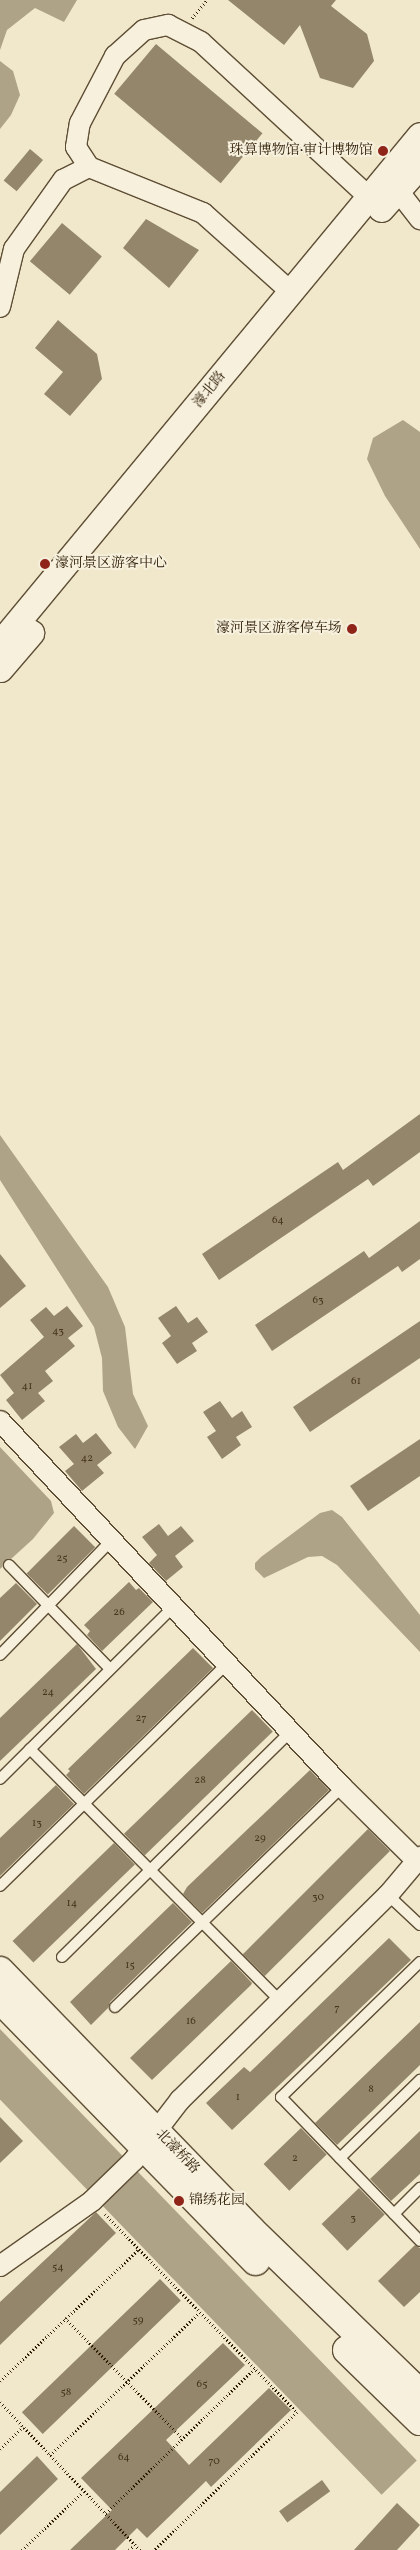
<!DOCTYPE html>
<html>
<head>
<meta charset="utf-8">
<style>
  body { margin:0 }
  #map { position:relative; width:420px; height:2550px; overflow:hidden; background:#f1e8cb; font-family:Vollkorn,"Noto Serif SC",serif }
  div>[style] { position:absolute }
  .water>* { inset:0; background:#aea287; transform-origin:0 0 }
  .building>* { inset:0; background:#93866b; transform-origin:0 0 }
  .path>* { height:3px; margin-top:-1.5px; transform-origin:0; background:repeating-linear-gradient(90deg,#2d1b03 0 1px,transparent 0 3.5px) }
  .roads { filter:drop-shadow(1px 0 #5e4e35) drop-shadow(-1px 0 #5e4e35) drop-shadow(0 1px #5e4e35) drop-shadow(0 -1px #5e4e35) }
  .service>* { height:10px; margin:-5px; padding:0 5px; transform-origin:5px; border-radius:5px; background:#f6f0dd }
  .minor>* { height:20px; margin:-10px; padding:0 10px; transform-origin:10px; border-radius:10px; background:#f6f0dd }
  .tertiary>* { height:25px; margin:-12.5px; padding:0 12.5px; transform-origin:12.5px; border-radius:12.5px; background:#f6f0dd }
  .secondary>* { height:28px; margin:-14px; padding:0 14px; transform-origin:14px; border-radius:14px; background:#f6f0dd }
  .dots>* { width:14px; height:14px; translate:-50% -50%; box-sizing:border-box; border:2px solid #f6f0dd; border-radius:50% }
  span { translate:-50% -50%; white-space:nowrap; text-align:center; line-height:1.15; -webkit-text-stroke:4px #f6f0dd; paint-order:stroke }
  .number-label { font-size:11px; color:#46361d }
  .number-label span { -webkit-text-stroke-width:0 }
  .poi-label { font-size:14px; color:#2d1b03 }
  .right { translate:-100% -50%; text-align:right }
  .left { translate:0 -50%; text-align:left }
  .street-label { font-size:14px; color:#2d1b03 }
</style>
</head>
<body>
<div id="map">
  <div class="water">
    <div style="clip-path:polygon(0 0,77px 0,64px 22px,35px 8px,7px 30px,0 50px)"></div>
    <div style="clip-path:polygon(0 61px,13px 71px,20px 95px,11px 115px,0 129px)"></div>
    <div style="clip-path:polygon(403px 420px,420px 432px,420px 549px,385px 496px,367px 459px,373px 438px)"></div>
    <div style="clip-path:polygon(0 1135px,108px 1287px,125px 1327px,133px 1394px,148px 1426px,135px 1449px,118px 1427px,103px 1391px,102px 1358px,94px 1327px,0 1180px)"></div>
    <div style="clip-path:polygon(0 1447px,51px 1501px,54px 1513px,33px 1539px,0 1569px)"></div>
    <div style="clip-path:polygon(332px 1510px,342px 1517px,420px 1615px,420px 1652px,337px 1565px,322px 1556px,308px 1557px,264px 1578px,255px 1569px,255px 1563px,261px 1557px,320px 1513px)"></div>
    <div style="left:0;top:2029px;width:600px;height:49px;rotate:46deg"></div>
  </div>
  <div class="building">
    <div style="clip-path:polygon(228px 0,336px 0,331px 6px,367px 34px,374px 61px,353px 88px,320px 78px,300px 25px,284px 45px)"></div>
    <div style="left:156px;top:44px;width:139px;height:65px;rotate:40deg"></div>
    <div style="left:30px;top:149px;width:17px;height:41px;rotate:40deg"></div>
    <div style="clip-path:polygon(146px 219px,199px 250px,169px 288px,123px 248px)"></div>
    <div style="left:62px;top:223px;width:52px;height:50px;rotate:40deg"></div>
    <div style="clip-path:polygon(58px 320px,97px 354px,102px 379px,70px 416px,44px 394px,63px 372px,35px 348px)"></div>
    <div style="clip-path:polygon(420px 1114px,420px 1152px,373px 1186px,368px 1179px,219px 1280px,202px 1254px,338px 1162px,343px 1170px)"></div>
    <div style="clip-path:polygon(420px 1221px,420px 1259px,402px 1272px,398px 1266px,272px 1351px,255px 1325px,364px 1251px,369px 1258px)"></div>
    <div style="clip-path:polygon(0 1254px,26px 1286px,0 1308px)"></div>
    <div style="clip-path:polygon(67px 1306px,83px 1326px,68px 1338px,75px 1346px,45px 1371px,53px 1381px,38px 1393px,45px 1401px,22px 1420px,6px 1400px,14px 1393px,0 1375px,44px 1337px,30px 1320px,46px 1307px,54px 1316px)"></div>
    <div style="clip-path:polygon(176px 1306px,188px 1323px,197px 1317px,208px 1332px,192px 1343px,197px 1351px,177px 1364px,162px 1343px,171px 1336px,158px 1318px)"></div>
    <div style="clip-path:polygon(420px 1321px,420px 1358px,310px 1432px,293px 1407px)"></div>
    <div style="clip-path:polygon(220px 1401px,232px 1418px,242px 1411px,252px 1427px,236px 1437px,241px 1445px,222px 1459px,207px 1437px,216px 1431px,203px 1412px)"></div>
    <div style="clip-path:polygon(96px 1433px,112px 1453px,97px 1465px,104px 1473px,82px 1491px,65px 1471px,74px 1464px,59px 1447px,76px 1434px,83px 1443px)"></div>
    <div style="clip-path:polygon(420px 1439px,420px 1476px,368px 1511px,350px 1486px)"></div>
    <div style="clip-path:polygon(159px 1524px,168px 1536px,181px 1526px,194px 1541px,175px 1556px,183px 1567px,166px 1581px,149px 1563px,157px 1555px,142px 1537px)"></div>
    <div style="left:74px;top:1526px;width:30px;height:67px;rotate:45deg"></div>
    <div style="clip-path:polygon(129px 1582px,136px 1590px,139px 1588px,153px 1602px,102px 1651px,87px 1635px,90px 1631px,84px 1625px)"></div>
    <div style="clip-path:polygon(16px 1583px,37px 1604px,0 1641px,0 1598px)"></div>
    <div style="clip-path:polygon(77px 1644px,96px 1669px,0 1761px,0 1718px)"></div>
    <div style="clip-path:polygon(193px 1648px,213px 1668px,84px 1794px,66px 1775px,70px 1771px,68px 1769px)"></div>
    <div style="left:252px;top:1710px;width:30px;height:178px;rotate:46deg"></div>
    <div style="clip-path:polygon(310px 1770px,329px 1790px,202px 1913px,183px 1894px,187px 1887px)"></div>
    <div style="clip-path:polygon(56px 1785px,74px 1804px,0 1876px,0 1838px)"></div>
    <div style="left:368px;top:1829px;width:31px;height:177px;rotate:45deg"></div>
    <div style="left:114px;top:1843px;width:30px;height:141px;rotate:46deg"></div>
    <div style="clip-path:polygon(173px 1903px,192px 1922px,110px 2002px,108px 2008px,91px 2025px,70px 2002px)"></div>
    <div style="clip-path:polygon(389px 1938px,411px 1960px,232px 2130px,206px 2103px,244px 2067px,250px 2072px)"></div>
    <div style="clip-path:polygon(231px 1961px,252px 1983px,251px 1985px,152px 2080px,130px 2058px)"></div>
    <div style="clip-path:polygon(420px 2022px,420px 2065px,337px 2145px,315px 2123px)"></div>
    <div style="clip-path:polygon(0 2117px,23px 2141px,0 2163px)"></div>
    <div style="left:301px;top:2128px;width:37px;height:52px;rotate:46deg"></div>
    <div style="clip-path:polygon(420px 2131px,420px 2174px,391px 2201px,370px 2179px)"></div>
    <div style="left:359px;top:2188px;width:37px;height:52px;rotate:46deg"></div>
    <div style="clip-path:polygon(96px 2212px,116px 2233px,0 2345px,0 2302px)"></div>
    <div style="clip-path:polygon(415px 2245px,420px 2248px,420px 2292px,404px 2307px,378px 2281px)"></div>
    <div style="left:160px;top:2279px;width:30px;height:192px;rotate:46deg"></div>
    <div style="clip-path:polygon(223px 2343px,245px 2365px,166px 2440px,189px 2465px,269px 2388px,291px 2410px,211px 2487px,206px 2481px,147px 2538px,137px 2528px,115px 2550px,70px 2550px,112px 2510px,81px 2478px)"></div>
    <div style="clip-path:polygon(37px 2456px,58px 2479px,0 2535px,0 2492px)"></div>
    <div style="left:322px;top:2480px;width:14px;height:53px;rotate:54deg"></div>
    <div style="clip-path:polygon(397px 2503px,420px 2525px,397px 2550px,354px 2550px)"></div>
  </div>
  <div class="path">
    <div style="left:192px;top:18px;width:23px;rotate:-50deg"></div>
    <div style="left:105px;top:2214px;width:276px;rotate:45.9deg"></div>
    <div style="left:297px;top:2412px;width:199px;rotate:136deg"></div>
    <div style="left:65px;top:2318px;width:168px;rotate:45.7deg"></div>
    <div style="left:0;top:2381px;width:190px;rotate:-43.5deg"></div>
    <div style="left:0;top:2402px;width:204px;rotate:46.6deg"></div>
    <div style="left:0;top:2449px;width:32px;rotate:-44deg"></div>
    <div style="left:50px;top:2455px;width:206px;rotate:-43.6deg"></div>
    <div style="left:106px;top:2513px;width:208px;rotate:-44.2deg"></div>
    <div style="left:22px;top:2550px;width:84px;rotate:-43.6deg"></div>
    <div style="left:129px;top:2550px;width:6px;rotate:-39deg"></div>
  </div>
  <div class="roads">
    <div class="service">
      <div style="left:9px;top:1565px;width:145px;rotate:45.8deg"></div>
      <div style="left:0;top:1655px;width:159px;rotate:-45.8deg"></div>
      <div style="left:30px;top:1749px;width:354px;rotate:45.2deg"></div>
      <div style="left:0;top:1779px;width:244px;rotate:-44.8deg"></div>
      <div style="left:0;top:1886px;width:318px;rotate:-44.4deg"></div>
      <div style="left:388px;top:1895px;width:44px;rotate:43.2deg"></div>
      <div style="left:62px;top:1957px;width:322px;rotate:-44.6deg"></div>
      <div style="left:420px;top:1962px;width:194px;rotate:135.8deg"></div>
      <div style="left:281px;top:2097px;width:200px;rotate:46deg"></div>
      <div style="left:115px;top:2007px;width:316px;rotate:-44.1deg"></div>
      <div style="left:340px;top:2158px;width:112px;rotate:-44.3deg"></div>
      <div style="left:394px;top:2214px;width:37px;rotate:-45deg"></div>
    </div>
    <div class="minor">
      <div style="left:89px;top:167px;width:24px;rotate:-123deg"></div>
      <div style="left:76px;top:147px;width:24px;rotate:-81deg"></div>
      <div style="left:80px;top:123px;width:76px;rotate:-62.4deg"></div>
      <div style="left:115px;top:56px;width:39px;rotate:-42deg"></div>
      <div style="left:144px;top:30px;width:25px;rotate:-12deg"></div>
      <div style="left:168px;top:25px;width:37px;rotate:27deg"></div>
      <div style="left:201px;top:42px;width:229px;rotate:42.7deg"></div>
      <div style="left:389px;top:179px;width:51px;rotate:52.2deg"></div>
      <div style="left:0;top:307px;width:60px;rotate:-76.4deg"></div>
      <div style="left:14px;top:249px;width:85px;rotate:-54.6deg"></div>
      <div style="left:63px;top:180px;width:29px;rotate:-27deg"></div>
      <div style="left:89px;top:167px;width:123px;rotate:22deg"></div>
      <div style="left:203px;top:213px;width:117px;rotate:41.9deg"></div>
      <div style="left:0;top:1421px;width:501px;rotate:46.94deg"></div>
      <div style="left:342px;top:1787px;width:104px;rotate:44.6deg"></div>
      <div style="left:0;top:2266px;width:113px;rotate:-35.2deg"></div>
      <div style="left:92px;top:2201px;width:59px;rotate:-44.3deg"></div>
      <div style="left:134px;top:2160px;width:76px;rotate:-52.5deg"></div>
      <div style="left:180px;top:2100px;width:292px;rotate:-44.6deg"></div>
      <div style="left:388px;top:1895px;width:50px;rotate:-49.9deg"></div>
    </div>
    <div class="tertiary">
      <div style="left:381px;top:209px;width:59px;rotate:-48.4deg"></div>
      <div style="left:0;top:643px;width:659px;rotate:-50.42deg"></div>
      <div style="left:0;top:669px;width:48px;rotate:-49.3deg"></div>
    </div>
    <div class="secondary">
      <div style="left:0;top:1971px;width:359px;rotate:45.9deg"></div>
      <div style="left:250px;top:2229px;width:237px;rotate:44.1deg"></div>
      <div style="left:0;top:1999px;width:366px;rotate:45.7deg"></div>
      <div style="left:347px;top:2350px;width:102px;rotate:44.2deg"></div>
    </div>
  </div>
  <div class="dots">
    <div style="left:383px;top:151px;background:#8f2418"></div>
    <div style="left:45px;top:564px;background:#8f2418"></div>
    <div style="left:352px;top:629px;background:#8f2418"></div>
    <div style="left:179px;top:2201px;background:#8f2418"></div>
  </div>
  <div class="number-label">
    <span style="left:278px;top:1221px">64</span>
    <span style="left:318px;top:1301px">63</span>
    <span style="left:58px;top:1332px">43</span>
    <span style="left:356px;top:1382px">61</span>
    <span style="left:27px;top:1387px">41</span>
    <span style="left:87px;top:1459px">42</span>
    <span style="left:62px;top:1559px">25</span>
    <span style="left:119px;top:1613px">26</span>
    <span style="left:48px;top:1693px">24</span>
    <span style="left:141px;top:1719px">27</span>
    <span style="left:200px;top:1781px">28</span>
    <span style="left:37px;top:1824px">13</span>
    <span style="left:260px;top:1839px">29</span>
    <span style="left:318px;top:1898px">30</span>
    <span style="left:72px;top:1904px">14</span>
    <span style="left:130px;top:1966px">15</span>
    <span style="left:337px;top:2009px">7</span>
    <span style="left:191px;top:2022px">16</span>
    <span style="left:371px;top:2090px">8</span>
    <span style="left:238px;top:2098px">1</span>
    <span style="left:295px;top:2159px">2</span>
    <span style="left:353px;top:2219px">3</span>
    <span style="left:58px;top:2268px">54</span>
    <span style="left:138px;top:2321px">59</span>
    <span style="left:202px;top:2385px">65</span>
    <span style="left:66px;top:2393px">58</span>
    <span style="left:124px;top:2458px">64</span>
    <span style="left:214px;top:2462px">70</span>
  </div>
  <div class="poi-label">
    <span class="right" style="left:373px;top:151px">珠算博物馆·审计博物馆</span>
    <span class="left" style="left:55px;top:564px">濠河景区游客中心</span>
    <span class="right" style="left:342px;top:629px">濠河景区游客停车场</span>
    <span class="left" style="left:189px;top:2201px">锦绣花园</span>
  </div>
  <div class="street-label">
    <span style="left:210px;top:390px;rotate:-51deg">濠北路</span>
    <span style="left:177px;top:2152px;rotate:46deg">北濠桥路</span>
  </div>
</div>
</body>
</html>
